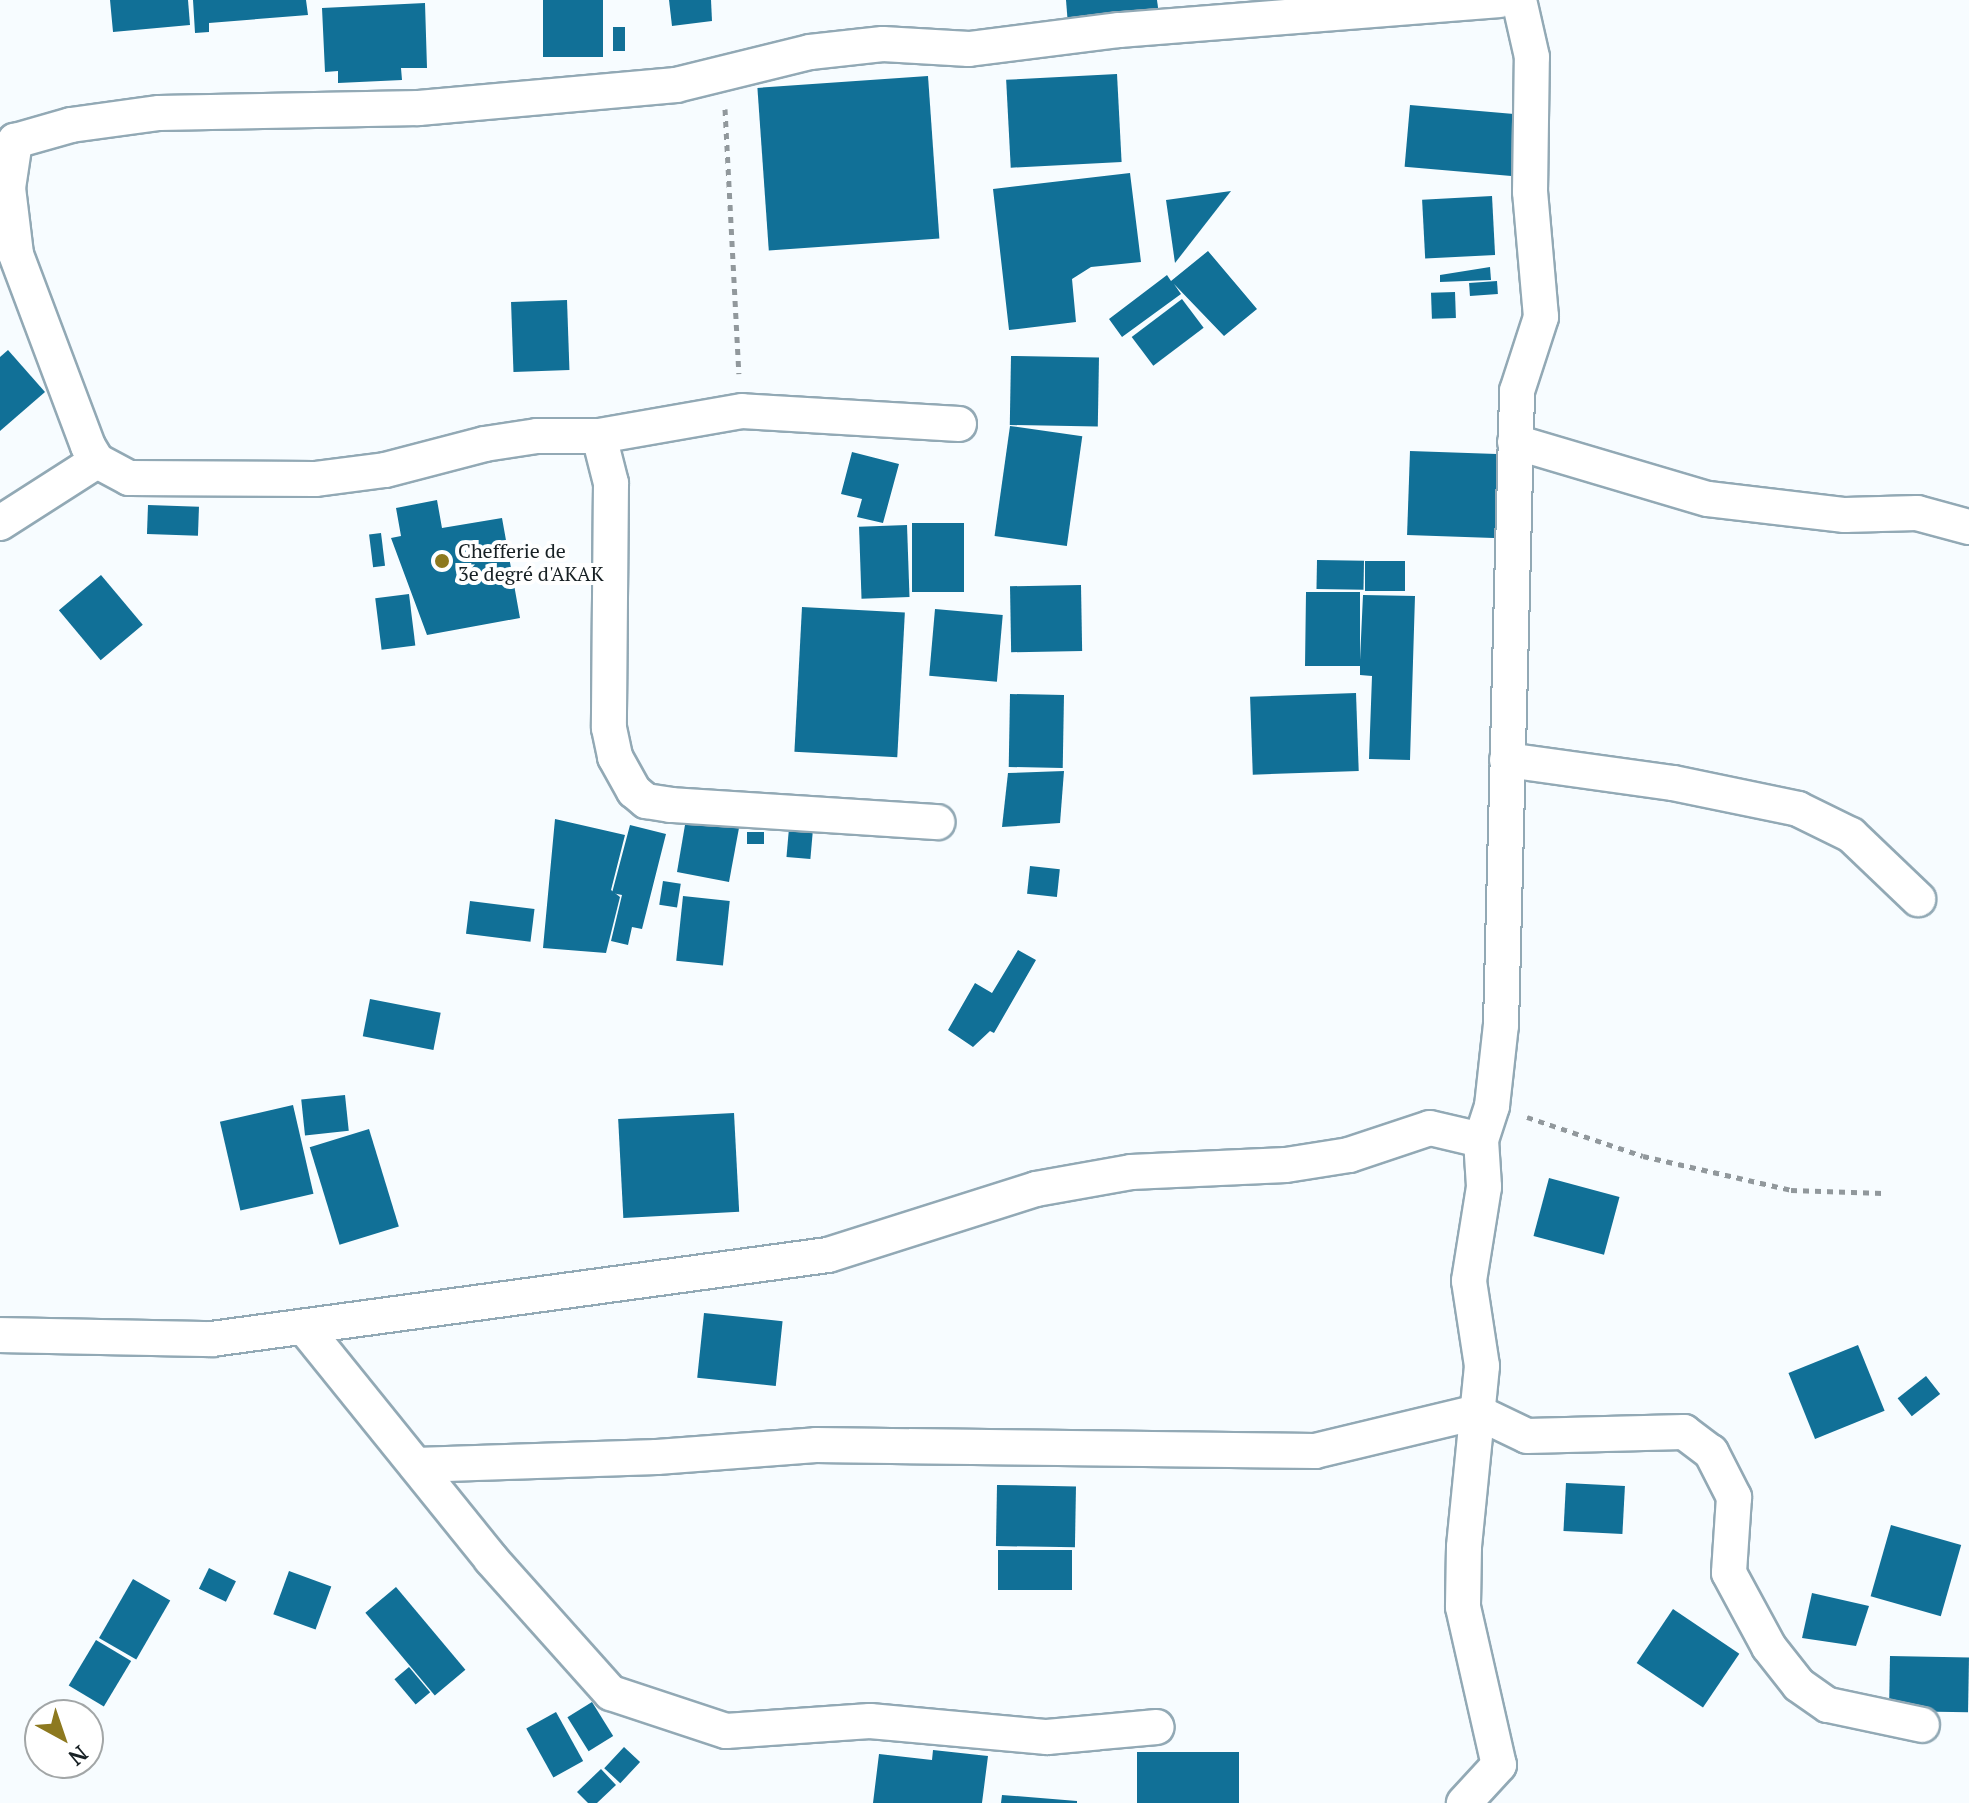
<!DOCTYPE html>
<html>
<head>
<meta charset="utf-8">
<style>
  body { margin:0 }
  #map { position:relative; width:1969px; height:1803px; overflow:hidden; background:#f7fcff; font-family:"PT Serif",serif }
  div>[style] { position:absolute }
  .building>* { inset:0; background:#117097; transform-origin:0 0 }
  .path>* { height:5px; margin-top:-2.5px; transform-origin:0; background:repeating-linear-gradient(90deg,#91989c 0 6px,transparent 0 12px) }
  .roads { filter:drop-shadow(2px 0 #92a9b5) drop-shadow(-2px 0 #92a9b5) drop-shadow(0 2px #92a9b5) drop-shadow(0 -2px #92a9b5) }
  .minor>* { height:34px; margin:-17px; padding:0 17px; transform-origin:17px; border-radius:17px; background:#fff }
  .dots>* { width:22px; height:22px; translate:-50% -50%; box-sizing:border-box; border:4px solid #fff; border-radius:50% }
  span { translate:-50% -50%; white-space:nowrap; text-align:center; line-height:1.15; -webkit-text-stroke:8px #fff; paint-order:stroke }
  .poi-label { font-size:20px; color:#172024 }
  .left { translate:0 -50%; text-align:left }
  .north { position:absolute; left:24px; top:1699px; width:80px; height:80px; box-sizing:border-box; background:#fff; border:2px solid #a2a6a7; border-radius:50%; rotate:140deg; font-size:22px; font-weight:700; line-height:32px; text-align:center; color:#172024 }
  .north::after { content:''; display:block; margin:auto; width:28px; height:36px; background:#8d791f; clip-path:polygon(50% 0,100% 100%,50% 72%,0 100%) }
</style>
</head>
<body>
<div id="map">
  <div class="building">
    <div style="clip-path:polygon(110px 0,188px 0,190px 25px,113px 32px)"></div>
    <div style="clip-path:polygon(193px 0,306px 0,308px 15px,209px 23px,209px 32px,195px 33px)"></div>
    <div style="left:543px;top:0;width:60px;height:57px"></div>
    <div style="clip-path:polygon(669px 0,711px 0,712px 21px,672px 26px)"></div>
    <div style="clip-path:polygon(1066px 0,1157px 0,1159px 15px,1068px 25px)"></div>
    <div style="clip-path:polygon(425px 3px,427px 68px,401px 68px,402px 80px,338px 83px,338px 71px,325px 72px,322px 8px)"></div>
    <div style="left:613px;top:27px;width:12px;height:24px"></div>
    <div style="left:1117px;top:74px;width:88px;height:111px;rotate:87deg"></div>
    <div style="left:928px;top:76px;width:163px;height:171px;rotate:86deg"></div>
    <div style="left:1410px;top:105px;width:113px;height:62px;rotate:5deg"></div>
    <div style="clip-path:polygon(1130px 173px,1141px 262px,1091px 267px,1072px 279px,1076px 322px,1009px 330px,993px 189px)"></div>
    <div style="clip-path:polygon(1231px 191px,1175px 263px,1166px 200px)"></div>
    <div style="left:1492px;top:196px;width:59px;height:70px;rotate:87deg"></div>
    <div style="clip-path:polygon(1208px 251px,1257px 309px,1224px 336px,1174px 284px,1181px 294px,1122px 337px,1109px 319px,1167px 275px,1171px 281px)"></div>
    <div style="clip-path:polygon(1490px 267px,1491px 280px,1440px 282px,1440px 275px)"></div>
    <div style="left:1497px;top:281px;width:13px;height:28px;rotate:86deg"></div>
    <div style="left:1455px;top:292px;width:26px;height:24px;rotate:88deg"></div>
    <div style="left:1182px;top:299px;width:36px;height:63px;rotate:53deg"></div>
    <div style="left:567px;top:300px;width:70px;height:56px;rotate:88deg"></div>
    <div style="clip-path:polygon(8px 350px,45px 392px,0 431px,0 357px)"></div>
    <div style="left:1011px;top:356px;width:88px;height:69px;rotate:1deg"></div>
    <div style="left:1010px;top:426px;width:73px;height:111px;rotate:8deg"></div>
    <div style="left:1410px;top:451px;width:94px;height:84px;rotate:2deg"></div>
    <div style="clip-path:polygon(852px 452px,899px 464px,883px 523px,857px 517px,862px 499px,841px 494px)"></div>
    <div style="clip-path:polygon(437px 500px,442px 528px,502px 518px,520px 618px,427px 635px,391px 538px,401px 536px,396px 508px)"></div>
    <div style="left:148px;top:505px;width:51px;height:29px;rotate:2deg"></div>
    <div style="left:912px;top:523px;width:52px;height:69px"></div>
    <div style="left:907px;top:525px;width:72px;height:48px;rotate:88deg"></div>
    <div style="left:381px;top:533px;width:33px;height:12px;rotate:83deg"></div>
    <div style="left:1317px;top:560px;width:47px;height:29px;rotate:1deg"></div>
    <div style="left:1405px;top:561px;width:30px;height:40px;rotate:90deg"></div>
    <div style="left:101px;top:575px;width:65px;height:55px;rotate:50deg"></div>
    <div style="left:1081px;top:585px;width:66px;height:71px;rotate:89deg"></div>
    <div style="clip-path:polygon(1306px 592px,1360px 592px,1360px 660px,1363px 595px,1415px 596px,1410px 760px,1369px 759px,1372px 676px,1360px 675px,1360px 666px,1305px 666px)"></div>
    <div style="left:409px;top:594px;width:52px;height:34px;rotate:83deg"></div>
    <div style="left:802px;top:607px;width:103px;height:145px;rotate:3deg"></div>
    <div style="left:935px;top:609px;width:68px;height:67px;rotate:5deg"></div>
    <div style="left:1356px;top:693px;width:78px;height:106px;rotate:88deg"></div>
    <div style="left:1010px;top:694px;width:54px;height:73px;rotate:1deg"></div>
    <div style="clip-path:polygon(1064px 771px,1060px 823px,1002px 827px,1008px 773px)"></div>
    <div style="clip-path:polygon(741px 817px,729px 882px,677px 872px,686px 819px)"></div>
    <div style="clip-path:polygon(555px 819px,625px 835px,611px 890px,620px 897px,606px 953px,543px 948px)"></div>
    <div style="clip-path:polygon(630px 825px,666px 834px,642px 929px,632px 927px,628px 945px,611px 941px,622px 895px,612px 893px)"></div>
    <div style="left:789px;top:828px;width:24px;height:29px;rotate:5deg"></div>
    <div style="left:764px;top:832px;width:12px;height:17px;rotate:90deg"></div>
    <div style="left:1030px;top:866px;width:30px;height:28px;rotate:6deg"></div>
    <div style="left:663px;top:881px;width:18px;height:24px;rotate:9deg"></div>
    <div style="left:683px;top:896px;width:47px;height:65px;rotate:6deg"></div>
    <div style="left:470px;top:901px;width:65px;height:33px;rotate:7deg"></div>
    <div style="clip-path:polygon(1018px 950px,1036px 960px,994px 1033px,990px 1031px,973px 1047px,948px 1030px,975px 983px,992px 993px)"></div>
    <div style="left:370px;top:999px;width:72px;height:38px;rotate:11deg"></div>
    <div style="left:345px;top:1095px;width:36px;height:44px;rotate:84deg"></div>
    <div style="left:293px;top:1105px;width:91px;height:75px;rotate:77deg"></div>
    <div style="left:734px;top:1113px;width:99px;height:116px;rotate:87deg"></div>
    <div style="left:369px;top:1129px;width:102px;height:62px;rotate:73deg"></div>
    <div style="left:1549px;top:1178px;width:73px;height:60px;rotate:15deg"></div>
    <div style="left:704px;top:1313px;width:79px;height:65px;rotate:6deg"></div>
    <div style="left:1858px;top:1345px;width:71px;height:75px;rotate:68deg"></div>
    <div style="left:1926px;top:1376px;width:23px;height:36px;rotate:52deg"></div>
    <div style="left:1566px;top:1483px;width:59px;height:48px;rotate:3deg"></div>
    <div style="left:997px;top:1485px;width:79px;height:61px;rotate:1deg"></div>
    <div style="left:1891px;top:1525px;width:73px;height:74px;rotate:16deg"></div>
    <div style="left:1072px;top:1550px;width:40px;height:74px;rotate:90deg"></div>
    <div style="left:209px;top:1568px;width:30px;height:23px;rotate:26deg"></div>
    <div style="left:289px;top:1571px;width:45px;height:46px;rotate:20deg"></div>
    <div style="left:133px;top:1579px;width:43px;height:68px;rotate:30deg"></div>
    <div style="left:396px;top:1587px;width:108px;height:40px;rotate:50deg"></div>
    <div style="clip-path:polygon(1812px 1593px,1869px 1606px,1856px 1646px,1802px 1638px)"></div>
    <div style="left:1673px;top:1609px;width:80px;height:65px;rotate:34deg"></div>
    <div style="left:96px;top:1640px;width:41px;height:53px;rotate:31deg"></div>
    <div style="left:1890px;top:1656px;width:79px;height:55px;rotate:1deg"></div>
    <div style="left:409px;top:1667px;width:33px;height:19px;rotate:50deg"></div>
    <div style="left:592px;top:1702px;width:40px;height:29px;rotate:58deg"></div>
    <div style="left:556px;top:1712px;width:56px;height:34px;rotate:61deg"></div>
    <div style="left:624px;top:1747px;width:22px;height:29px;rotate:43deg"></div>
    <div style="clip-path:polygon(933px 1750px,988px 1756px,982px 1803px,873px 1803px,879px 1754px,932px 1760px)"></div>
    <div style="left:1239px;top:1752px;width:51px;height:102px;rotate:90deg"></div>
    <div style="clip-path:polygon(601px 1769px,616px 1785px,597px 1803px,588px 1803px,577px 1792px)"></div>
    <div style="clip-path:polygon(1002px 1795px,1077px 1801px,1077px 1803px,1001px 1803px)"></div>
  </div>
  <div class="path">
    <div style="left:725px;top:109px;width:265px;rotate:87deg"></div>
    <div style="left:1527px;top:1117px;width:122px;rotate:18.6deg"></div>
    <div style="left:1643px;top:1156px;width:152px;rotate:12.9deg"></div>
    <div style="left:1791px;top:1190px;width:92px;rotate:1.9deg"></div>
  </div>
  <div class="roads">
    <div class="minor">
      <div style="left:959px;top:424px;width:217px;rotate:-176.6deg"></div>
      <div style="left:742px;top:411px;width:145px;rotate:170.1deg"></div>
      <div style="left:599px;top:436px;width:62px;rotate:180deg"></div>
      <div style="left:537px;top:436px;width:53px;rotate:171.3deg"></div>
      <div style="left:485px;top:444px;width:103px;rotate:165.4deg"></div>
      <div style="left:385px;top:470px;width:71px;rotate:172.7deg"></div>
      <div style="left:315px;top:479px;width:186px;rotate:-179.7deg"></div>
      <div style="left:129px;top:478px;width:36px;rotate:-152deg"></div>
      <div style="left:97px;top:461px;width:17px;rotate:-121deg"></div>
      <div style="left:88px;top:446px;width:205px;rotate:-110.6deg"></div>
      <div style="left:16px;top:254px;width:66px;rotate:-96.9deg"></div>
      <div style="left:8px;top:188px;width:48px;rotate:-81.5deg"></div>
      <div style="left:15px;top:141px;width:58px;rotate:-15.9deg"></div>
      <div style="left:71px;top:125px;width:89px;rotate:-7.8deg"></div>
      <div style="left:159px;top:113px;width:260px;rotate:-1.1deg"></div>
      <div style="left:419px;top:108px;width:258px;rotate:-5.1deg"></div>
      <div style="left:676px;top:85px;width:138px;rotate:-13.8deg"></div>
      <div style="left:810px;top:52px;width:73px;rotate:-6.3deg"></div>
      <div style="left:883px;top:44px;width:86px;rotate:3.3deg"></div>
      <div style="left:969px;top:49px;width:152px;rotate:-7.2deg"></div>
      <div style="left:1120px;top:30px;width:380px;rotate:-4.5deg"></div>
      <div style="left:599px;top:436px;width:49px;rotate:75.7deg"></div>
      <div style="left:611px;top:483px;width:245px;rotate:90.5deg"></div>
      <div style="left:609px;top:728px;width:30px;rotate:78deg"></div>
      <div style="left:615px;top:757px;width:39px;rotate:61deg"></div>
      <div style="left:634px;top:791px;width:16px;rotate:40deg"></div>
      <div style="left:646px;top:801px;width:25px;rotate:9deg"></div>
      <div style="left:671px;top:805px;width:267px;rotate:3.7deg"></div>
      <div style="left:1515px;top:442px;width:201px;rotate:16.5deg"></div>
      <div style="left:1708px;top:499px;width:138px;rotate:6.7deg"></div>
      <div style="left:1845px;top:515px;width:72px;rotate:-1.6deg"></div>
      <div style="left:1917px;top:513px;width:54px;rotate:15.1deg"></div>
      <div style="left:0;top:523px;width:115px;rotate:-32.6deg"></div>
      <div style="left:1507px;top:760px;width:168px;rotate:7.9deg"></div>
      <div style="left:1673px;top:783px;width:128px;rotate:11.7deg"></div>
      <div style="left:1798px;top:809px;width:59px;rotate:26.1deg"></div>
      <div style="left:1851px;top:835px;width:93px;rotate:43.7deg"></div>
      <div style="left:1481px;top:1140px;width:36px;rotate:-72deg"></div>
      <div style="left:1492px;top:1106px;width:81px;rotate:-83.7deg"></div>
      <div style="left:1501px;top:1025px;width:634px;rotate:-88.55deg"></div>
      <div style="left:1517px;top:391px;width:78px;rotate:-72deg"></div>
      <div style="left:1541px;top:317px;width:125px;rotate:-95deg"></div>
      <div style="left:1530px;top:192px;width:135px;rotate:-89.2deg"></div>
      <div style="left:1532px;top:57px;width:58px;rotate:-102.8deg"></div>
      <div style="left:304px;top:1327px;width:298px;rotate:51.1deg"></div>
      <div style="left:491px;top:1559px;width:180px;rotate:48.2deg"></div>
      <div style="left:611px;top:1693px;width:121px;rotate:18.3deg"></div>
      <div style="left:726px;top:1731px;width:144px;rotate:-4deg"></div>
      <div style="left:870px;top:1721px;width:178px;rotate:5.2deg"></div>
      <div style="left:1047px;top:1737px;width:110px;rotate:-5.2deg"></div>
      <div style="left:0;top:1335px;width:212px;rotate:1.1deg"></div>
      <div style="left:212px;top:1339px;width:622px;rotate:-7.77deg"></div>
      <div style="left:828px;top:1255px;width:218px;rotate:-17.6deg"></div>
      <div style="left:1036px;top:1189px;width:97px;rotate:-10.1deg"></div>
      <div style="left:1131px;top:1172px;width:155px;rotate:-2.6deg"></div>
      <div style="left:1286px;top:1165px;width:64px;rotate:-9deg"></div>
      <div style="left:1349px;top:1155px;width:85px;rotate:-18.4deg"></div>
      <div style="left:1430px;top:1128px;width:52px;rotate:13.2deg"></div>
      <div style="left:1481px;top:1140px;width:47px;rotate:86.3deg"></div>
      <div style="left:1484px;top:1187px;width:95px;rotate:99.1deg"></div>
      <div style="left:1469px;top:1281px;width:86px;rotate:81.3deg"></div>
      <div style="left:1482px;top:1366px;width:182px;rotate:95.7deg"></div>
      <div style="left:1464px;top:1547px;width:60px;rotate:91deg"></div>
      <div style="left:1463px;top:1607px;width:162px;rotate:77.2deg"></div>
      <div style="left:1499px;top:1765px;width:52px;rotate:132.6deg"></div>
      <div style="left:416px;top:1465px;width:241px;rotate:-1.9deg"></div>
      <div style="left:657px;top:1457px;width:159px;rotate:-4.3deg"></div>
      <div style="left:816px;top:1445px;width:499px;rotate:0.7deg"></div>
      <div style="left:1315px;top:1451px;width:167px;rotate:-13.5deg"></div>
      <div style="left:1477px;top:1412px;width:55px;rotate:25.6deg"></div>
      <div style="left:1527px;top:1436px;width:157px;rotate:-1.5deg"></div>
      <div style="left:1684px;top:1432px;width:34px;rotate:37deg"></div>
      <div style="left:1711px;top:1452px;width:51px;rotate:62.9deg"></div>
      <div style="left:1734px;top:1497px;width:76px;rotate:93.8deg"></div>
      <div style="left:1729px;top:1573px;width:84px;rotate:61.6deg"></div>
      <div style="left:1769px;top:1647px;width:48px;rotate:51.7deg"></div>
      <div style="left:1799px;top:1685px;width:35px;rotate:35deg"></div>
      <div style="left:1828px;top:1705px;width:96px;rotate:12deg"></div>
    </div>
  </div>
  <div class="dots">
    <div style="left:442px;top:561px;background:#8d791f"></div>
  </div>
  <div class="poi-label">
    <span class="left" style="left:458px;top:562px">Chefferie de<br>3e degré d'AKAK</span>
  </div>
  <div class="north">N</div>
</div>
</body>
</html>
